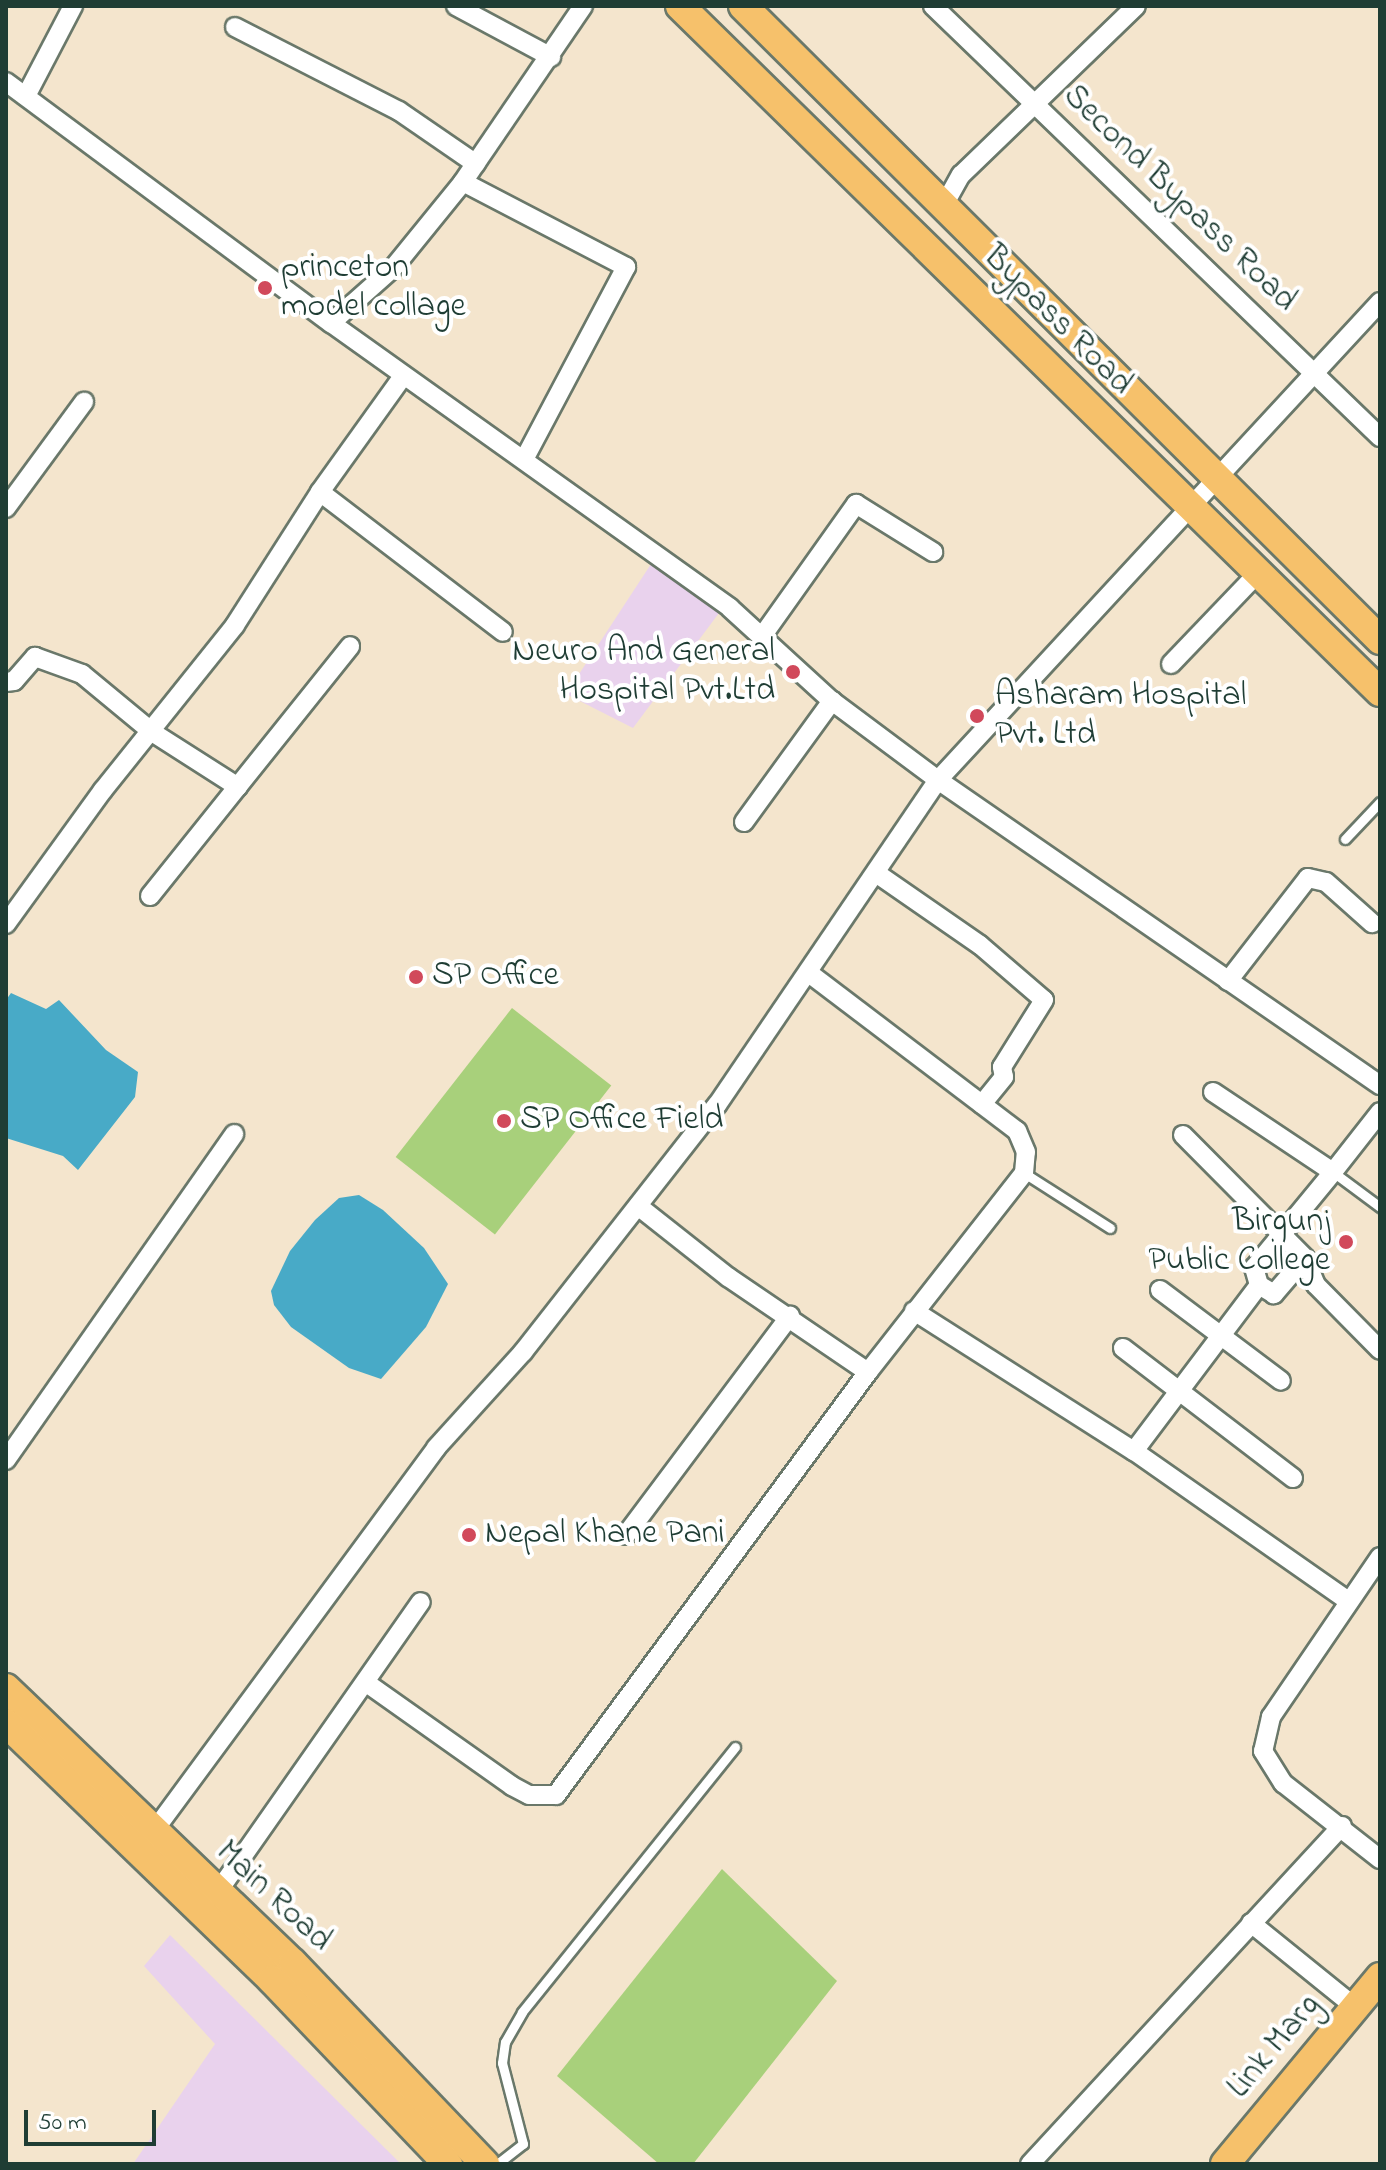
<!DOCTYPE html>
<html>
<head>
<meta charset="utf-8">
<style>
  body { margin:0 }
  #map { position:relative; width:1386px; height:2170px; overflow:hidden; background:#f4e5cd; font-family:"Indie Flower",sans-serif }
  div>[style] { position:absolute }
  .built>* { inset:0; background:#e9d2ed }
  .green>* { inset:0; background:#a8d07b; transform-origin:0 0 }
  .water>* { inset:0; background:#48aac7 }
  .roads { filter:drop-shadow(2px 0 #6a786a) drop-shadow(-2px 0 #6a786a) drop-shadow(0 2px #6a786a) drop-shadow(0 -2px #6a786a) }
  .lane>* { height:9px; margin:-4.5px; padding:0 4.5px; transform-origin:4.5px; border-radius:4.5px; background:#fff }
  .street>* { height:18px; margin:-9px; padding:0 9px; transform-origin:9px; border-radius:9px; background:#fff }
  .primary>* { height:28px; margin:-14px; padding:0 14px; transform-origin:14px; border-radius:14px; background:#f6c16b }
  .dots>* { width:22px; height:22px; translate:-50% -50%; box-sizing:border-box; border:4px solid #fff; border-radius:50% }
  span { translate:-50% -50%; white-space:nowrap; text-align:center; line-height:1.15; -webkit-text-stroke:8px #fff; paint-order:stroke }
  .street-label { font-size:34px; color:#1f3d34 }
  .poi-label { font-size:34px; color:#1f3d34 }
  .left { translate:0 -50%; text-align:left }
  .right { translate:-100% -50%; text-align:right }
  .frame { position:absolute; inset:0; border:8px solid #1f3d34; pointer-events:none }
  .scale { position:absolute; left:24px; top:2110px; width:132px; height:36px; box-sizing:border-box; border:4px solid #1f3d34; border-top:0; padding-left:10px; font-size:24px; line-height:28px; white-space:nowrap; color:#1f3d34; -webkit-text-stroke:6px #fff; paint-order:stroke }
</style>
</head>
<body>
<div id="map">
  <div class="built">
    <div style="clip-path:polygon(653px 561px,722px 609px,633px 728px,566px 694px)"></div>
    <div style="clip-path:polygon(170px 1935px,401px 2164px,133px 2164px,215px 2044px,144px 1966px)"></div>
  </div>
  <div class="green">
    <div style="left:512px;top:1008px;width:126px;height:189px;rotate:38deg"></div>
    <div style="clip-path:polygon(722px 1869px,837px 1981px,693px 2164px,659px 2164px,557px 2076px)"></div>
  </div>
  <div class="water">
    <div style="clip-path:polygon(11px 993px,46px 1009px,59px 1000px,106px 1050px,138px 1072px,135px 1097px,78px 1170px,63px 1156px,6px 1138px,6px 1000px)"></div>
    <div style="clip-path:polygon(359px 1195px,383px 1210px,424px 1248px,448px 1284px,426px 1327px,381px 1379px,349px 1368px,291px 1327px,274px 1305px,271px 1291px,290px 1251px,315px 1220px,339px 1198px)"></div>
  </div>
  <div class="roads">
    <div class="lane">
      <div style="left:1345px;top:839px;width:51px;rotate:-46.6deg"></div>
      <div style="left:1333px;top:1172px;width:59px;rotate:36.7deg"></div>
      <div style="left:1024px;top:1173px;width:102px;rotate:32.6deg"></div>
      <div style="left:497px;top:2164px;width:33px;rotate:-38deg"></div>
      <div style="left:523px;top:2144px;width:84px;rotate:-104.5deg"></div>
      <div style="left:502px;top:2063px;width:21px;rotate:-82deg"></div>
      <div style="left:505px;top:2042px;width:34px;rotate:-60deg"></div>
      <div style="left:522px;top:2012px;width:340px;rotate:-51.2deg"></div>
    </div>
    <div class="street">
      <div style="left:456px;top:6px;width:108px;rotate:28.2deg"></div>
      <div style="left:933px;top:6px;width:621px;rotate:43.96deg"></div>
      <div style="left:235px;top:27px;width:184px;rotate:27.1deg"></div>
      <div style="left:399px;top:111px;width:93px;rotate:34.5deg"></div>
      <div style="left:6px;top:82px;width:405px;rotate:36.6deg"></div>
      <div style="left:331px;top:323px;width:490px;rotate:35.5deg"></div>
      <div style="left:730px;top:608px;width:138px;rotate:42.4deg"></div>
      <div style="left:832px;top:701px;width:132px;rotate:36.7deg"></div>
      <div style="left:938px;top:780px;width:537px;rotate:34.61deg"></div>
      <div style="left:26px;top:96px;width:102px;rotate:-62.4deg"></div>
      <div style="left:463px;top:182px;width:184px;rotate:27.5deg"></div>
      <div style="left:626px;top:267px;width:218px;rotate:117.9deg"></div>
      <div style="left:943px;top:207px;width:37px;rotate:-61deg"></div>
      <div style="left:961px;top:175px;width:243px;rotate:-44deg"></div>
      <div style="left:331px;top:323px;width:84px;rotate:-41.6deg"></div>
      <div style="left:394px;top:267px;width:109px;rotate:-50.9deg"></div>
      <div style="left:463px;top:182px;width:213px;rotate:-55.7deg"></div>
      <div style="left:320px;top:492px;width:230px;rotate:37.4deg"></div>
      <div style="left:6px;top:508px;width:132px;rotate:-53.7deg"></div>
      <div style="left:763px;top:635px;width:161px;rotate:-54.6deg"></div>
      <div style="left:856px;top:504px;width:91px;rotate:31.9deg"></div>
      <div style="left:1171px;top:664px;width:127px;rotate:-46.3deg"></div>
      <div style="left:6px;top:682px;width:8px;rotate:-7deg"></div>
      <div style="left:14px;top:681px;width:32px;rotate:-49deg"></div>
      <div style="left:35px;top:657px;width:50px;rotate:19.9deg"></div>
      <div style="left:82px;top:674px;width:91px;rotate:39.6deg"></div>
      <div style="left:152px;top:732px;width:102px;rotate:32.6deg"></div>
      <div style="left:744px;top:822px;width:150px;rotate:-54deg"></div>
      <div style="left:876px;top:873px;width:126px;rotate:34.7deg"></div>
      <div style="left:980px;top:945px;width:84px;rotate:40.7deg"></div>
      <div style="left:1044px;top:1000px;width:79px;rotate:122.1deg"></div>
      <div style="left:1002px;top:1067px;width:10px;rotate:79deg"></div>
      <div style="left:1004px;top:1077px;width:35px;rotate:129deg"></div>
      <div style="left:150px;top:896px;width:320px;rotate:-51.3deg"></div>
      <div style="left:6px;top:924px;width:165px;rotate:-54.1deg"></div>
      <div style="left:103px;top:790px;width:211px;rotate:-51.3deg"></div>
      <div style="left:235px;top:625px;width:158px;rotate:-57.4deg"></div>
      <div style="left:320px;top:492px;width:143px;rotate:-54.4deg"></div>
      <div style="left:1228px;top:981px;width:130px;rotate:-52.2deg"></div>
      <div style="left:1308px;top:878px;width:18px;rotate:13deg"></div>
      <div style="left:1326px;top:882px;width:62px;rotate:41.7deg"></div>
      <div style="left:1213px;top:1092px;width:144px;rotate:33.7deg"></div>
      <div style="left:1333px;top:1172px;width:76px;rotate:-51.9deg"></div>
      <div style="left:1183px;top:1135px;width:173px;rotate:45.2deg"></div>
      <div style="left:1305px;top:1258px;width:29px;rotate:68deg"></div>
      <div style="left:1316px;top:1285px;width:91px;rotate:45.4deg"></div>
      <div style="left:638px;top:1206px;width:115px;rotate:38.3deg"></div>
      <div style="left:728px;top:1277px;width:169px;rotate:34.2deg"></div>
      <div style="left:1305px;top:1258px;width:48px;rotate:130.7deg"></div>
      <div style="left:1274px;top:1294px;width:17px;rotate:-149deg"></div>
      <div style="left:1259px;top:1285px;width:18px;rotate:-106deg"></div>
      <div style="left:1254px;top:1268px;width:124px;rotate:-50.5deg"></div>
      <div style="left:1160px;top:1290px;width:151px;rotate:36.9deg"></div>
      <div style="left:914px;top:1311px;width:261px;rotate:32.5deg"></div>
      <div style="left:1134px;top:1451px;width:261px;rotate:35deg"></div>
      <div style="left:1123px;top:1348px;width:214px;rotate:37.4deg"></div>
      <div style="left:1134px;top:1451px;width:208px;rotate:-53deg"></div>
      <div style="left:6px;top:1460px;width:398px;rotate:-55deg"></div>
      <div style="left:626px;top:1535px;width:274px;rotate:-53.2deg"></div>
      <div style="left:1380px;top:1557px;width:194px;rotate:124.3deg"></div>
      <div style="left:1271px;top:1717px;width:35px;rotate:103deg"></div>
      <div style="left:1263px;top:1751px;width:38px;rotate:58deg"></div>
      <div style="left:1283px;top:1783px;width:123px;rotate:38.1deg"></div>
      <div style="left:368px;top:1684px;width:176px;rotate:35.3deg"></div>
      <div style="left:512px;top:1786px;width:19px;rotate:28deg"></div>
      <div style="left:529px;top:1795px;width:27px"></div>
      <div style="left:556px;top:1795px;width:526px;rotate:-53.59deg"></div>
      <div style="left:868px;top:1372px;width:253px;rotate:-51.9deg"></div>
      <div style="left:1024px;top:1173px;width:21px;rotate:-85deg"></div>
      <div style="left:1026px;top:1152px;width:23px;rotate:-113deg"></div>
      <div style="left:1017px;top:1131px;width:261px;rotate:-142.8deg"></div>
      <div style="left:148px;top:1839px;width:486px;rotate:-53.6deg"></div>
      <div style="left:436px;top:1448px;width:130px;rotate:-47.8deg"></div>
      <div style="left:523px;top:1352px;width:314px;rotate:-51.9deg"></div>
      <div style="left:717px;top:1105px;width:393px;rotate:-55.8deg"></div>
      <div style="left:938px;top:780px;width:651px;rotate:-47.24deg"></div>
      <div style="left:217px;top:1893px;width:355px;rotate:-55deg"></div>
      <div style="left:1251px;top:1923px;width:134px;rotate:38.9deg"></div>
      <div style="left:1030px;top:2164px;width:460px;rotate:-47.3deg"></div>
    </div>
    <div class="primary">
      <div style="left:680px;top:6px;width:980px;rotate:44.42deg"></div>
      <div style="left:743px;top:6px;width:899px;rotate:44.86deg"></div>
      <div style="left:6px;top:1688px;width:397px;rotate:43.8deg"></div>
      <div style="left:293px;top:1963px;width:278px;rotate:46.3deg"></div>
      <div style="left:6px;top:1723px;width:370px;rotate:44deg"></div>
      <div style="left:272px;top:1980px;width:255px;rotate:46.3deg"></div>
      <div style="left:1225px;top:2164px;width:243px;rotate:-50.3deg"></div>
    </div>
  </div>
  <div class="dots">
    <div style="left:265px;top:288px;background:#d1495b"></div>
    <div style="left:793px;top:672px;background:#d1495b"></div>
    <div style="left:977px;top:716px;background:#d1495b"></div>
    <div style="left:416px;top:977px;background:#d1495b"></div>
    <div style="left:504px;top:1121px;background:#d1495b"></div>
    <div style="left:1346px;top:1242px;background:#d1495b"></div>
    <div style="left:469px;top:1535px;background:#d1495b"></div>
  </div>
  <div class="street-label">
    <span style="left:1179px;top:199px;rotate:44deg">Second Bypass Road</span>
    <span style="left:1057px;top:321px;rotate:45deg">Bypass Road</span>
    <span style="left:273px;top:1897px;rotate:43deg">Main Road</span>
    <span style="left:1275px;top:2047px;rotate:-50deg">Link Marg</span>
  </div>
  <div class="poi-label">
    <span class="left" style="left:281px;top:288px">princeton<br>model collage</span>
    <span class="right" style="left:775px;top:672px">Neuro And General<br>Hospital Pvt.Ltd</span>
    <span class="left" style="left:995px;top:716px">Asharam Hospital<br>Pvt. Ltd</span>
    <span class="left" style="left:432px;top:977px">SP Office</span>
    <span class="left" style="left:520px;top:1121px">SP Office Field</span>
    <span class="right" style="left:1330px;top:1242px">Birgunj<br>Public College</span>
    <span class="left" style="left:485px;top:1535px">Nepal Khane Pani</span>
  </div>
  <div class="frame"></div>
  <div class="scale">50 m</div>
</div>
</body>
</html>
